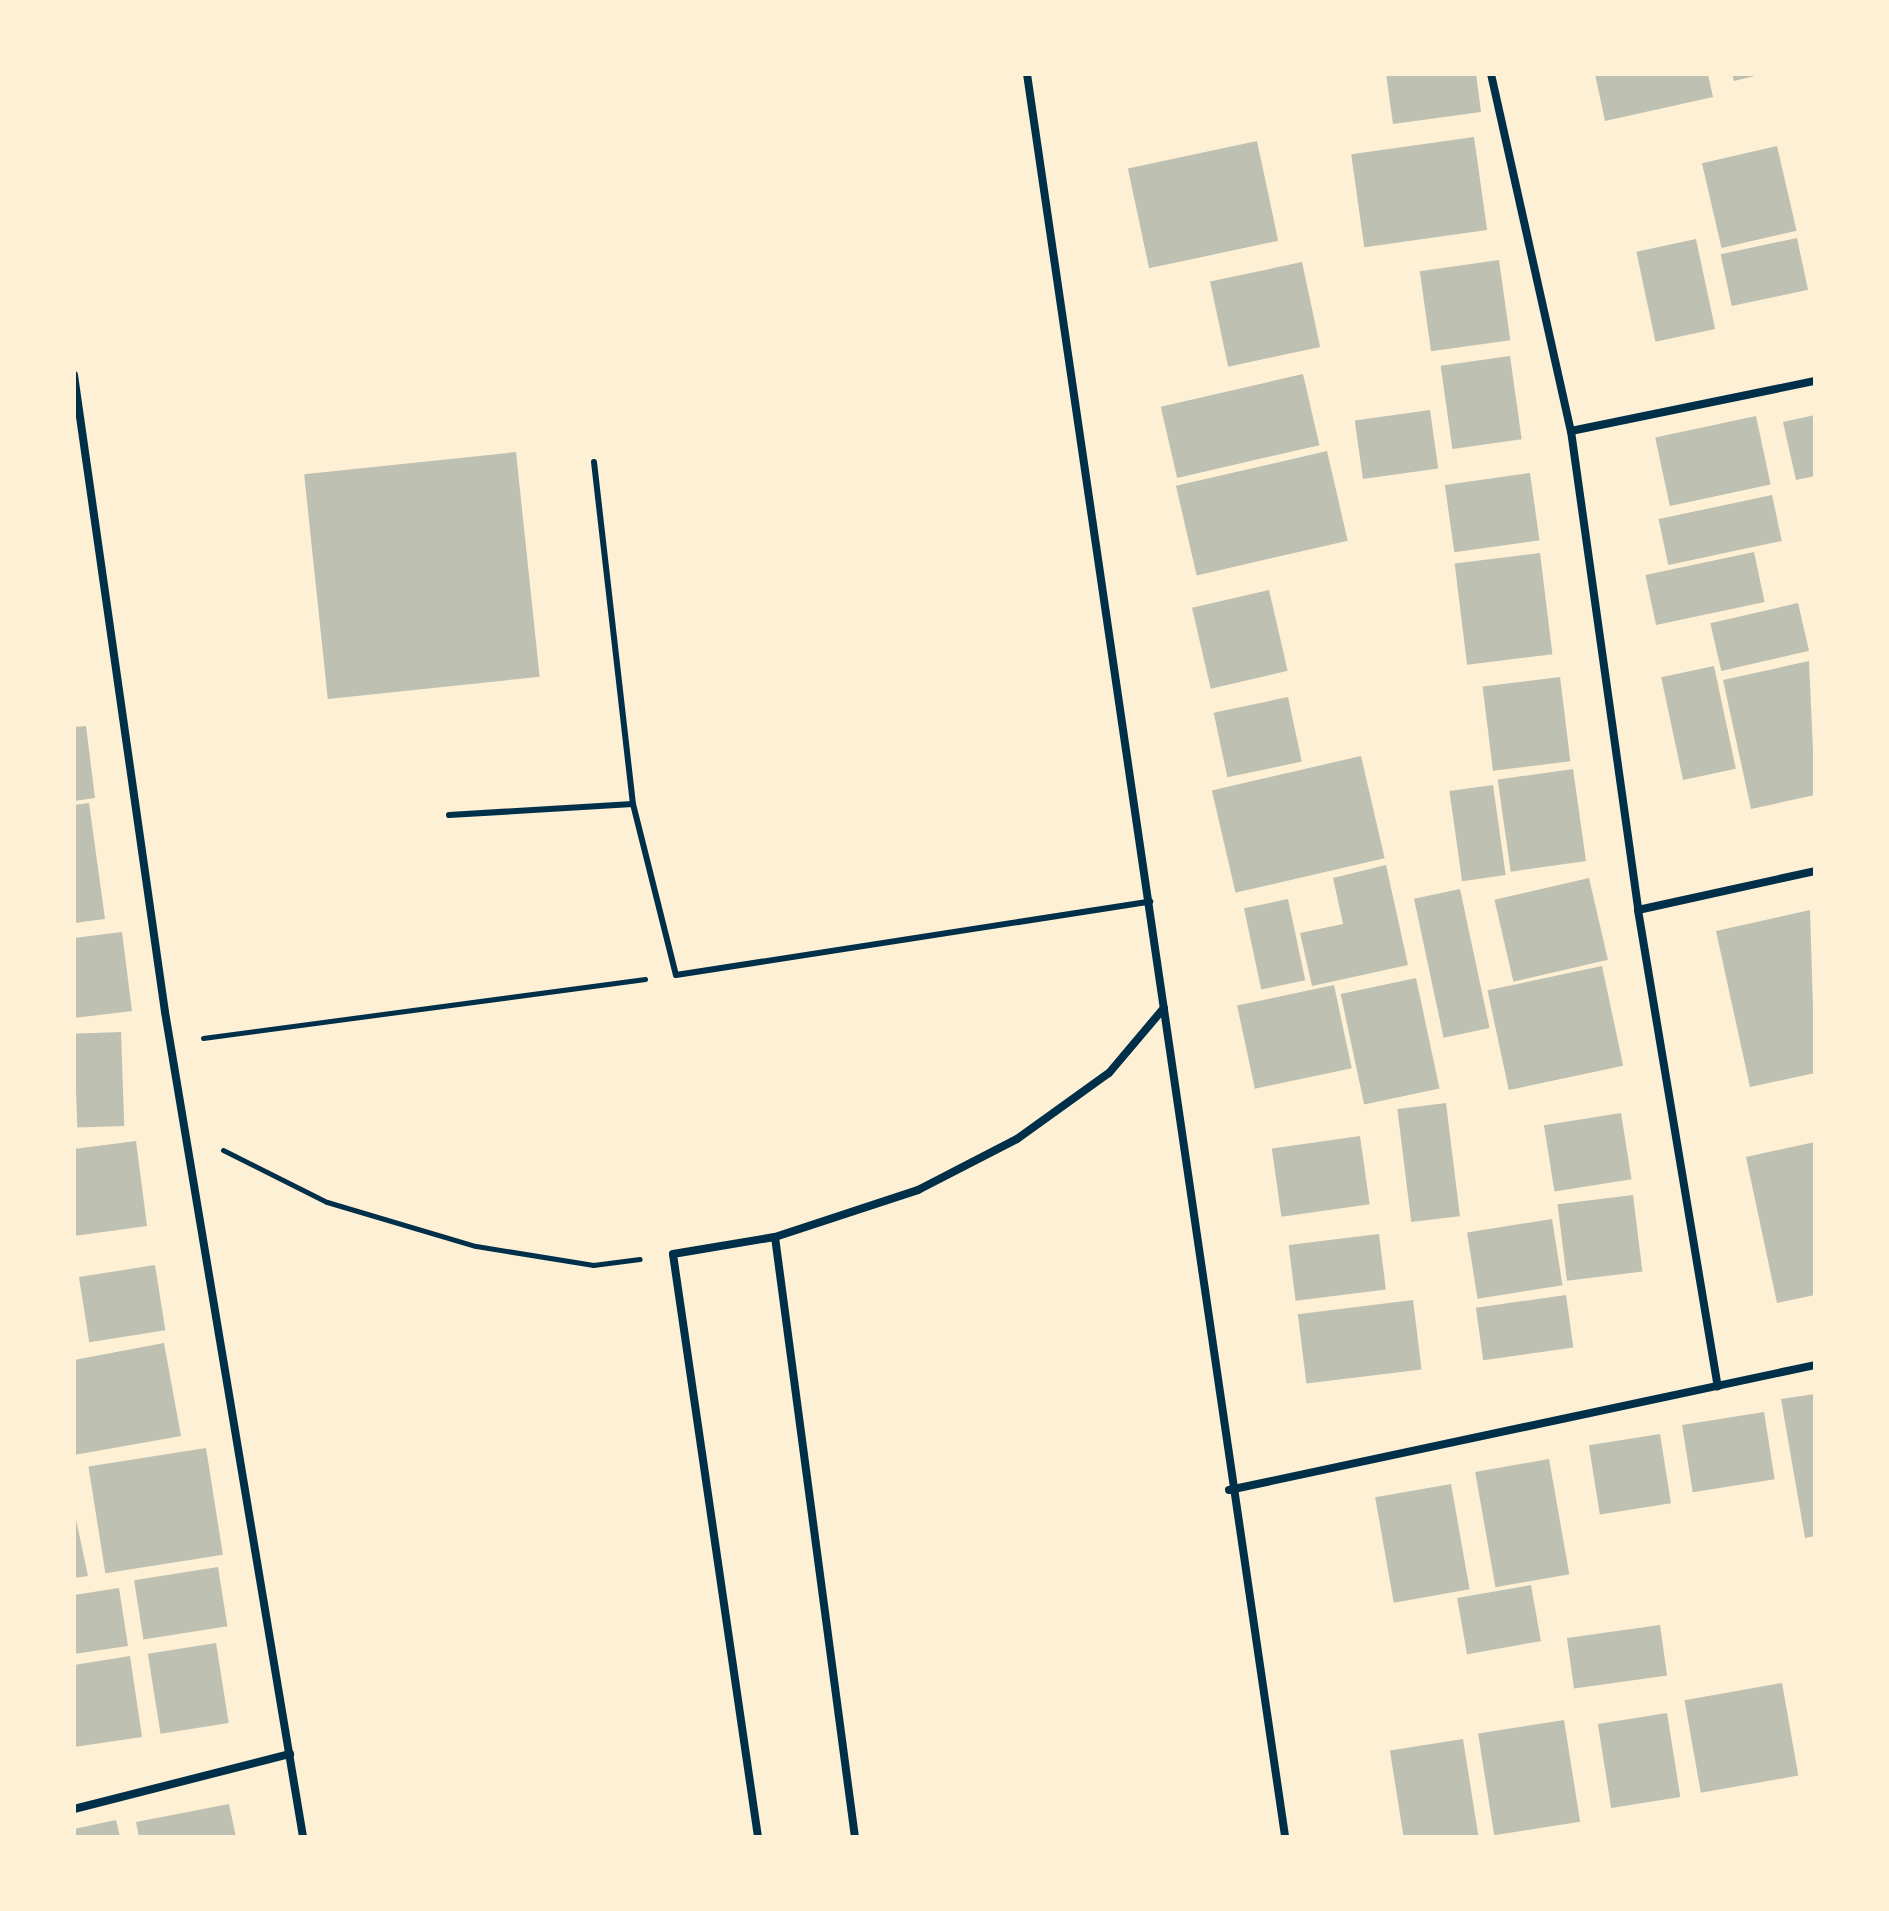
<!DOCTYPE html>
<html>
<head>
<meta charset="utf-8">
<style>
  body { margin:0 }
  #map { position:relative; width:1889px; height:1911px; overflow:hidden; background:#fdf0d5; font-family:Helvetica,sans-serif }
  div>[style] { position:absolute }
  .building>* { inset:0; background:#bec0b2; transform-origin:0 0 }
  .path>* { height:5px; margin:-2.5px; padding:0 2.5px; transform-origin:2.5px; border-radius:2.5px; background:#003049 }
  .service>* { height:6px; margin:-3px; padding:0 3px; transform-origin:3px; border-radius:3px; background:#003049 }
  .minor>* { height:8px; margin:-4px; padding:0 4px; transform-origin:4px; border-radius:4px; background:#003049 }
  span { translate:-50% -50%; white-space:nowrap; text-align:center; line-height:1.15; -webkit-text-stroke:7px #fdf0d5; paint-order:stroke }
  .frame { position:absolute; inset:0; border:76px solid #fdf0d5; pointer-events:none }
</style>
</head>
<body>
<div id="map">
  <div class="building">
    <div style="clip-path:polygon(1386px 74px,1476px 74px,1481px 112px,1393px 124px)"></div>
    <div style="clip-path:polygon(1595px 74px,1708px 74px,1713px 97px,1605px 121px)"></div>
    <div style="clip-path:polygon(1732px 74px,1759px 74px,1759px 75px,1734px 81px)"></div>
    <div style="left:1474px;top:137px;width:94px;height:124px;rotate:82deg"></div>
    <div style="left:1257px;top:141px;width:102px;height:132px;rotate:78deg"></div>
    <div style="left:1777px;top:146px;width:87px;height:77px;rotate:77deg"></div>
    <div style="left:1797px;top:238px;width:53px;height:78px;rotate:78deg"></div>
    <div style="left:1696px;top:239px;width:92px;height:61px;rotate:78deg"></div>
    <div style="left:1499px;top:260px;width:81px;height:80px;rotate:82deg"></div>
    <div style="left:1302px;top:262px;width:87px;height:94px;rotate:78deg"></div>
    <div style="left:1510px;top:356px;width:84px;height:70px;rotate:82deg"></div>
    <div style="left:1303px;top:374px;width:73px;height:146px;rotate:77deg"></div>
    <div style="left:1430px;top:410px;width:59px;height:76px;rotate:82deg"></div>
    <div style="clip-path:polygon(1815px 415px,1815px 476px,1796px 480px,1783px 422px)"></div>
    <div style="left:1756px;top:416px;width:70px;height:103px;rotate:78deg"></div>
    <div style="left:1327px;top:451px;width:92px;height:155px;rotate:77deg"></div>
    <div style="left:516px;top:452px;width:226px;height:213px;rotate:84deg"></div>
    <div style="left:1530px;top:473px;width:68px;height:86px;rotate:82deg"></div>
    <div style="left:1772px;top:495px;width:47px;height:116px;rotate:78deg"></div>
    <div style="left:1754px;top:552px;width:51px;height:111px;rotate:78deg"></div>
    <div style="left:1540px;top:553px;width:102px;height:86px;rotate:83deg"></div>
    <div style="left:1269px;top:590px;width:83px;height:79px;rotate:77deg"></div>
    <div style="left:1798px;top:603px;width:49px;height:90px;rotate:77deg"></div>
    <div style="clip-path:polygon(1809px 661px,1815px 795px,1751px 809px,1723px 680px)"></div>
    <div style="left:1714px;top:666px;width:105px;height:54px;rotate:78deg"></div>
    <div style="left:1560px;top:677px;width:85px;height:78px;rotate:83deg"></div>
    <div style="left:1288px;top:697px;width:66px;height:76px;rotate:78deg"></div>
    <div style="clip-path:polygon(86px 726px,95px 798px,74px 801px,74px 727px)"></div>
    <div style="left:1361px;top:756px;width:105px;height:153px;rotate:77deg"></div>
    <div style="left:1573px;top:769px;width:93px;height:76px;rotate:82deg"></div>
    <div style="left:1493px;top:785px;width:91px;height:44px;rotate:82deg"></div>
    <div style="clip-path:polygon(89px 803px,105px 919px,74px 923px,74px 805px)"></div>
    <div style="clip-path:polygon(1386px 865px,1408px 965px,1312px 986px,1300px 933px,1343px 924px,1333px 878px)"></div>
    <div style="left:1589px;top:878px;width:84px;height:97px;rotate:77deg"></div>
    <div style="left:1460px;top:889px;width:142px;height:47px;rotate:78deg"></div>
    <div style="left:1288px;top:899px;width:83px;height:45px;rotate:78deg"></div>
    <div style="clip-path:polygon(1810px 910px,1815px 1073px,1750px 1087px,1716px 931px)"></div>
    <div style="clip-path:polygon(122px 932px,132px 1011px,74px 1018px,74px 938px)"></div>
    <div style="left:1602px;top:966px;width:102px;height:117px;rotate:78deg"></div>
    <div style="left:1416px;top:978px;width:113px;height:77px;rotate:78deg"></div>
    <div style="left:1334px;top:985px;width:85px;height:99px;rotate:78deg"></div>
    <div style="left:121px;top:1032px;width:94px;height:47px;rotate:88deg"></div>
    <div style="left:1446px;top:1103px;width:114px;height:49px;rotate:83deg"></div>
    <div style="left:1621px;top:1113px;width:67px;height:78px;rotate:81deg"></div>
    <div style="left:1360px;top:1136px;width:69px;height:89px;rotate:82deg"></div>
    <div style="clip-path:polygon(136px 1141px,147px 1226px,74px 1236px,74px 1149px)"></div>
    <div style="clip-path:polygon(1815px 1142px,1815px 1295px,1777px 1303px,1746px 1157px)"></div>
    <div style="left:1633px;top:1195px;width:77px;height:76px;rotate:83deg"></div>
    <div style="left:1552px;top:1219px;width:67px;height:86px;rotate:81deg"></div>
    <div style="left:1379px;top:1234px;width:56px;height:91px;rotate:83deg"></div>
    <div style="left:155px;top:1265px;width:66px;height:77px;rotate:81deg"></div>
    <div style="left:1566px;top:1295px;width:53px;height:91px;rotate:82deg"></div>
    <div style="left:1413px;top:1300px;width:70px;height:116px;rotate:83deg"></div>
    <div style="clip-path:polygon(164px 1343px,181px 1436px,74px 1455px,74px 1360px)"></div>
    <div style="clip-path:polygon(1815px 1394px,1815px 1536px,1805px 1538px,1781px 1399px)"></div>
    <div style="left:1764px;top:1412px;width:68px;height:83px;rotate:81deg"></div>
    <div style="left:1660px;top:1434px;width:70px;height:72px;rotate:81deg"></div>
    <div style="left:206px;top:1448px;width:108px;height:119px;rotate:81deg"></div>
    <div style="left:1549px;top:1459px;width:117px;height:75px;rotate:80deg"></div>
    <div style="left:1451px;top:1484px;width:107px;height:77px;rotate:80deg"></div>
    <div style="clip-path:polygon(74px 1510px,88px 1576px,74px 1578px)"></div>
    <div style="left:218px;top:1567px;width:60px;height:85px;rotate:81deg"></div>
    <div style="left:1531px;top:1585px;width:57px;height:75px;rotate:80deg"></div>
    <div style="clip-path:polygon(119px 1588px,128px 1646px,74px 1654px,74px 1595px)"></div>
    <div style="left:1660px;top:1625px;width:51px;height:94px;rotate:82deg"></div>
    <div style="left:216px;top:1643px;width:81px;height:69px;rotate:81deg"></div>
    <div style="clip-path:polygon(130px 1656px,142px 1737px,74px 1747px,74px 1665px)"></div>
    <div style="left:1782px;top:1683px;width:94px;height:99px;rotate:80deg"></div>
    <div style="left:1667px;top:1713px;width:85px;height:70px;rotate:81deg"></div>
    <div style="left:1564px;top:1720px;width:103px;height:87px;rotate:81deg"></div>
    <div style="left:1463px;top:1739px;width:99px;height:74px;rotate:81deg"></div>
    <div style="clip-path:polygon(229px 1804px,236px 1837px,139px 1837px,136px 1822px)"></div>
    <div style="clip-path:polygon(116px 1820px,120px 1837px,74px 1837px,74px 1829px)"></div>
  </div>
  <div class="path">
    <div style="left:203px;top:1038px;width:446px;rotate:-7.6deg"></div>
    <div style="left:223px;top:1150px;width:116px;rotate:26.6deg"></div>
    <div style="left:327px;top:1202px;width:155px;rotate:16.5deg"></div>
    <div style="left:476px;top:1246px;width:119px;rotate:9.2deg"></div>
    <div style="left:593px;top:1265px;width:47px;rotate:-7.3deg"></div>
  </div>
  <div class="service">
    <div style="left:594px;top:462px;width:344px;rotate:83.5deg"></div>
    <div style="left:633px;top:804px;width:176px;rotate:75.9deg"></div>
    <div style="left:676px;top:975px;width:480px;rotate:-8.8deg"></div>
    <div style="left:449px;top:815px;width:184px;rotate:-3.4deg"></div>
  </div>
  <div class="minor">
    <div style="left:1027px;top:74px;width:1782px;rotate:81.67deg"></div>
    <div style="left:1491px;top:74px;width:366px;rotate:77.4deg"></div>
    <div style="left:1571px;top:431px;width:484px;rotate:82deg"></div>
    <div style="left:1638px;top:910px;width:483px;rotate:80.5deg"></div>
    <div style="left:74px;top:375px;width:643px;rotate:81.87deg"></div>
    <div style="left:165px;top:1012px;width:836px;rotate:80.5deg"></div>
    <div style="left:1571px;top:431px;width:249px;rotate:-11.6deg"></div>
    <div style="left:1638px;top:910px;width:181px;rotate:-12.4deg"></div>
    <div style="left:775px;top:1237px;width:605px;rotate:82.41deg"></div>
    <div style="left:1229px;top:1490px;width:599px;rotate:-12.04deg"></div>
    <div style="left:74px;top:1809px;width:223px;rotate:-14.3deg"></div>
    <div style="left:758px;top:1837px;width:589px;rotate:-98.3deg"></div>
    <div style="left:673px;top:1254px;width:103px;rotate:-9.5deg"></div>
    <div style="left:775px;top:1237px;width:151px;rotate:-18.2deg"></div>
    <div style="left:918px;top:1190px;width:111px;rotate:-27.3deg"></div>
    <div style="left:1017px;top:1139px;width:113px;rotate:-35.7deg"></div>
    <div style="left:1109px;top:1073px;width:85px;rotate:-49.8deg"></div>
  </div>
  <div class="frame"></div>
</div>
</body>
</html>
